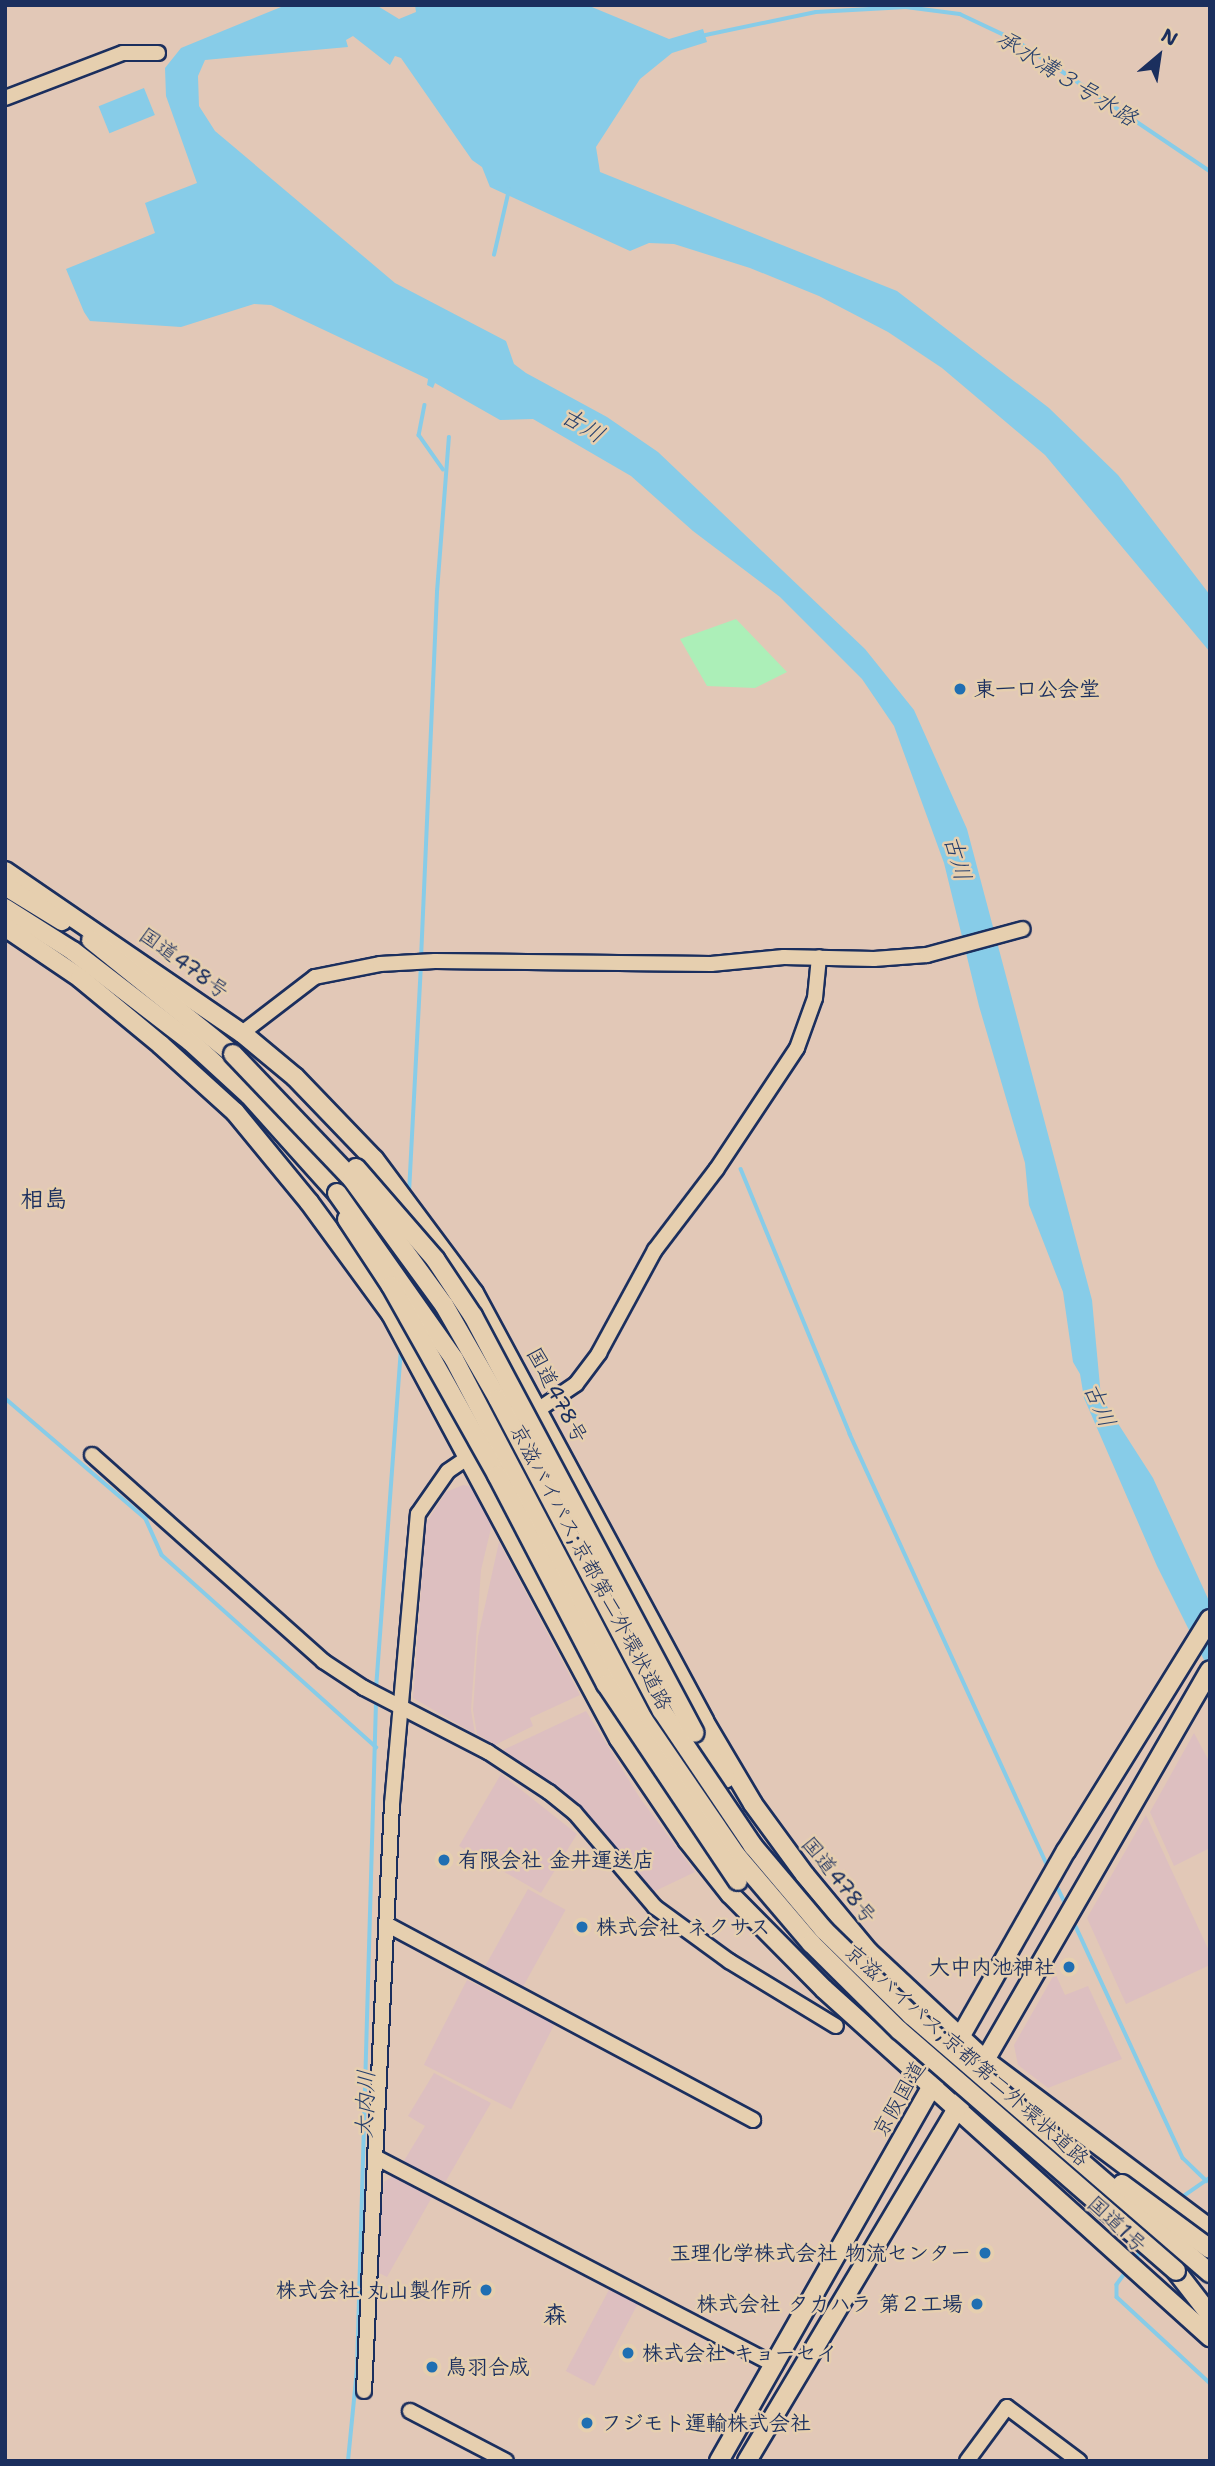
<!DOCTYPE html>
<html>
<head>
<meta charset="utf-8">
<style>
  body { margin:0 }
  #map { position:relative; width:1215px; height:2466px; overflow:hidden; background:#e2c8b7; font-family:"Shantell Sans","Klee One",sans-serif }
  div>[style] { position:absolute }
  .built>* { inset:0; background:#ddbfc0; transform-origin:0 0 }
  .green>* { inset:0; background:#acefb8 }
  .water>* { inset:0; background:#87cce8; transform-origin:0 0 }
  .stream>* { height:3.5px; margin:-1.75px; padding:0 1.75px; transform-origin:1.75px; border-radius:1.75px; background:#87cce8 }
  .roads { filter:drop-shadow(2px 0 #1b2f5e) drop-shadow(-2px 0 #1b2f5e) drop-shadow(0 2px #1b2f5e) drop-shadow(0 -2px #1b2f5e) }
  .secondary>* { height:14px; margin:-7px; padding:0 7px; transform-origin:7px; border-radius:7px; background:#e6cfaf }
  .highway>* { height:18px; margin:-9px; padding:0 9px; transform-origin:9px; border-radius:9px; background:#e6cfaf }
  .bridges { filter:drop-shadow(2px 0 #1b2f5e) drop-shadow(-2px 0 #1b2f5e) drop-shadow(0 2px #1b2f5e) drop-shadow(0 -2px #1b2f5e) }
  .highway-bridge>* { height:18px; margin:-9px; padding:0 9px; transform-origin:9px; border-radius:9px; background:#e6cfaf }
  .dots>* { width:19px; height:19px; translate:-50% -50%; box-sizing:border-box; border:4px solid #e6cfaf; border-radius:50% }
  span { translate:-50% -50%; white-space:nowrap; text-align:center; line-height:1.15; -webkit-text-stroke:5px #e6cfaf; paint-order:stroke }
  .poi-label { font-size:21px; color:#1b2f5e; font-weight:700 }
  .left { translate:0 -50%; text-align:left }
  .right { translate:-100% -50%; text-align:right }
  .street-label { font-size:21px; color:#1b2f5e }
  .water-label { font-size:23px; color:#263f6c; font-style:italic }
  .quarter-label { font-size:24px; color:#1b2f5e; font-weight:700 }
  .frame { position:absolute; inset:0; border:7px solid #1b2f5e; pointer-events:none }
  .north { position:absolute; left:1124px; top:21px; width:70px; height:70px; -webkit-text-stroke:5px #e6cfaf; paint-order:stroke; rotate:29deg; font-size:19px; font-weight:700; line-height:28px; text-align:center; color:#1b2f5e }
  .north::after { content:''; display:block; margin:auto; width:24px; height:32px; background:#1b2f5e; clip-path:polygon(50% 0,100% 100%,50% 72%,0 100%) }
</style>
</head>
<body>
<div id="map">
  <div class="built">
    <div style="clip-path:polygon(463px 1485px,472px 1487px,492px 1524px,481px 1570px,471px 1710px,475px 1734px,413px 1698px,426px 1523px,446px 1492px)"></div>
    <div style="clip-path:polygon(499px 1542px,580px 1695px,530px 1718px,533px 1726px,495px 1745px,477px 1734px,473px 1710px,478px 1637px)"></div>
    <div style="clip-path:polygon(586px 1711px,640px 1798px,695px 1872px,651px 1893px,576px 1801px,503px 1750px)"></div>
    <div style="clip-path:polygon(1194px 1733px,1210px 1763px,1210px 1848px,1174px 1866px,1150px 1812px)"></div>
    <div style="clip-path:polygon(501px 1774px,577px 1834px,541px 1893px,459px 1846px)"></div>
    <div style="clip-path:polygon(1146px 1815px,1210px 1953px,1210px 1965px,1126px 2004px,1087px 1918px)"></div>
    <div style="left:528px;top:1889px;width:43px;height:93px;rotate:29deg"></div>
    <div style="clip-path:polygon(1055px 1973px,1065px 1995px,1088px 1986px,1122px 2059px,1048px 2088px,1018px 2065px,1014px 2045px)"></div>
    <div style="left:467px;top:1980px;width:98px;height:95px;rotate:27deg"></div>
    <div style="clip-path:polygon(434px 2073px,491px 2103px,443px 2186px,402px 2164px,425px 2126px,408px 2116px)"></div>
    <div style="clip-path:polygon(393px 2176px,432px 2197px,387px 2277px,377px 2272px,384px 2182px)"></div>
    <div style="left:610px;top:2288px;width:32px;height:94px;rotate:28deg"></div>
  </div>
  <div class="green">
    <div style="clip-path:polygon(736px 619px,787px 672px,755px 688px,707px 686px,680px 639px)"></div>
  </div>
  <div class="water">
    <div style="clip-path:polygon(286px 5px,376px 5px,399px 19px,416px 12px,415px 5px,587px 5px,669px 39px,703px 29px,707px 42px,672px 53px,640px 79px,596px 147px,600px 172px,897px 291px,1049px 408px,1118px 475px,1210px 595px,1210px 652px,1045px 455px,942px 368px,888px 332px,819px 296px,750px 268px,674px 244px,649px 243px,630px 251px,490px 187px,482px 167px,472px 160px,401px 58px,395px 56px,390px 65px,353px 36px,346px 40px,348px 47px,205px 60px,198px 76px,199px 106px,215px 131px,395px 283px,506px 341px,514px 364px,526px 373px,607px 417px,658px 452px,865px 649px,914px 710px,967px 829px,1092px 1300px,1101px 1397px,1153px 1478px,1210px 1603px,1210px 1672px,1157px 1566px,1084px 1398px,1080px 1374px,1073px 1362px,1063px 1292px,1029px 1205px,1025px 1163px,979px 1006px,944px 863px,894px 726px,862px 679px,780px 597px,693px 531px,631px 476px,533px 419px,500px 420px,435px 383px,433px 388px,427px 385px,428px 379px,271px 305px,254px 304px,181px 327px,90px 321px,84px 312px,66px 269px,155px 233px,145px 203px,197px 183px,166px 96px,165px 68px,181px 48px)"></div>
    <div style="left:144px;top:88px;width:29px;height:49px;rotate:68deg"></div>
  </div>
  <div class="stream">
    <div style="left:701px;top:36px;width:117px;rotate:-11.8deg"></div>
    <div style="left:816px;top:12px;width:90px;rotate:-3.2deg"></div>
    <div style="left:906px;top:7px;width:54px;rotate:7.4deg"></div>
    <div style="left:960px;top:14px;width:63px;rotate:25.3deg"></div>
    <div style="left:1017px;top:41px;width:233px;rotate:34deg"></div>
    <div style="left:494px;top:255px;width:67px;rotate:-77deg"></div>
    <div style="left:425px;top:405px;width:31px;rotate:101deg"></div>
    <div style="left:419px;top:435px;width:42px;rotate:54.8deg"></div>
    <div style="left:421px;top:959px;width:367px;rotate:-87.5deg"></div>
    <div style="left:437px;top:592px;width:155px;rotate:-85.6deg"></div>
    <div style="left:741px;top:1169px;width:287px;rotate:67.6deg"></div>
    <div style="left:850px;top:1434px;width:477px;rotate:65.4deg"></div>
    <div style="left:409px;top:1193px;width:226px;rotate:-87deg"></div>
    <div style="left:5px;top:1398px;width:186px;rotate:40.6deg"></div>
    <div style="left:146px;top:1519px;width:39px;rotate:66deg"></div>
    <div style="left:162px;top:1555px;width:288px;rotate:41.9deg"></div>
    <div style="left:376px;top:1689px;width:342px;rotate:-85.8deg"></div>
    <div style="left:1055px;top:1882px;width:28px;rotate:64deg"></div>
    <div style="left:1073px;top:1920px;width:262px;rotate:65.2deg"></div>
    <div style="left:1183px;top:2158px;width:33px;rotate:44deg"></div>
    <div style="left:1178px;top:2200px;width:39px;rotate:-35deg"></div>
    <div style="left:1133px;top:2262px;width:17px;rotate:-54deg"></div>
    <div style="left:1127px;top:2271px;width:17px;rotate:126deg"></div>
    <div style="left:1117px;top:2285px;width:12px;rotate:90deg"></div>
    <div style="left:1117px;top:2297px;width:127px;rotate:42.8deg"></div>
    <div style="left:348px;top:2461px;width:91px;rotate:-84.4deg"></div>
    <div style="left:357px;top:2370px;width:669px;rotate:-88.37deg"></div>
  </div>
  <div class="roads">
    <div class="secondary">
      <div style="left:5px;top:98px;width:126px;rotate:-20.9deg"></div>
      <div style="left:123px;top:53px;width:35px"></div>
      <div style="left:242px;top:1033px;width:92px;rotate:-37.5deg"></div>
      <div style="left:315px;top:977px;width:66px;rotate:-11.3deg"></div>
      <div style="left:380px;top:964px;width:55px;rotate:-3.1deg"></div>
      <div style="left:435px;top:961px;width:276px;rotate:0.6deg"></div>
      <div style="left:711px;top:964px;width:73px;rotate:-5.5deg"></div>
      <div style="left:784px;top:957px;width:90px;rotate:1.3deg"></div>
      <div style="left:874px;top:959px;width:53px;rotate:-4.3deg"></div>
      <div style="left:927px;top:955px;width:99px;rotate:-15.2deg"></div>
      <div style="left:92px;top:1455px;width:310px;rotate:41.7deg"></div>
      <div style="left:323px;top:1661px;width:49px;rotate:33.4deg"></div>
      <div style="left:364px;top:1688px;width:140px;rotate:27.3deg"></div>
      <div style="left:488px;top:1752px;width:73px;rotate:33.3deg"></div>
      <div style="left:549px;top:1792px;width:33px;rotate:39deg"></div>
      <div style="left:575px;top:1813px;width:123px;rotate:49.6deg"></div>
      <div style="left:655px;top:1907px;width:92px;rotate:36.1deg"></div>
      <div style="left:729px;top:1961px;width:125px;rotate:31.3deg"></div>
      <div style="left:388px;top:1925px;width:414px;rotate:28.1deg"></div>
      <div style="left:377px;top:2158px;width:449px;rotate:27.5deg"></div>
      <div style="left:364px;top:2391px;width:588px;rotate:-87.27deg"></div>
      <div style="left:392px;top:1804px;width:291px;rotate:-84.9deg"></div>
      <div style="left:418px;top:1514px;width:52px;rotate:-55.1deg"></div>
      <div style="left:448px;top:1471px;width:155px;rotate:-34.2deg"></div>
      <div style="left:576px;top:1384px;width:39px;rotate:-53deg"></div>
      <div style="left:599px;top:1353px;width:117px;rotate:-61.5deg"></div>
      <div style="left:655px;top:1250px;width:101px;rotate:-52.7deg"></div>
      <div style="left:716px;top:1170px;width:146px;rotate:-56.4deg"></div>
      <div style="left:797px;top:1048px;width:53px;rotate:-70.2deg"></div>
      <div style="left:815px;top:998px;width:41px;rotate:-84.4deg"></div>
      <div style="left:410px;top:2411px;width:108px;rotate:27.5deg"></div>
      <div style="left:967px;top:2461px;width:67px;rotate:-53.5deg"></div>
      <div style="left:1007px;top:2407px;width:90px;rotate:36.9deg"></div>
    </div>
    <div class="highway">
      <div style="left:5px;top:871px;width:287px;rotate:34.4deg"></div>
      <div style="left:242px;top:1033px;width:69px;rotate:39.7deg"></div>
      <div style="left:295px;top:1077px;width:114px;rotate:46.1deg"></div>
      <div style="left:374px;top:1159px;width:167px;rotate:53.3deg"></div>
      <div style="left:474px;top:1293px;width:486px;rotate:61.7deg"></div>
      <div style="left:704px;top:1721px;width:96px;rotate:59.4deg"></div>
      <div style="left:753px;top:1804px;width:88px;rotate:53.8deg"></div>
      <div style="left:805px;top:1875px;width:100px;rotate:50.3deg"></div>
      <div style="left:869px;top:1952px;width:158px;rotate:43deg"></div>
      <div style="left:985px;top:2060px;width:281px;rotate:36.9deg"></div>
      <div style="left:5px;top:886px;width:67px;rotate:31.6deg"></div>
      <div style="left:5px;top:908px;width:80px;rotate:32.3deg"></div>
      <div style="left:73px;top:951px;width:148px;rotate:37.6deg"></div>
      <div style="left:190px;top:1041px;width:80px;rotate:42.5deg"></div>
      <div style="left:249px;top:1095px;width:132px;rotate:48.1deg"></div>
      <div style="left:5px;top:927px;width:91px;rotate:34.2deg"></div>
      <div style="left:80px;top:978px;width:105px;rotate:39.6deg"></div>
      <div style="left:161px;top:1045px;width:100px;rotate:42.2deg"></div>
      <div style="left:235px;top:1112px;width:117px;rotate:50.6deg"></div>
      <div style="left:309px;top:1202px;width:139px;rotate:53.8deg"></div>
      <div style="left:391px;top:1314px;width:482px;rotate:61.8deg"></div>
      <div style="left:619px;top:1739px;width:123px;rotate:55.9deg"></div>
      <div style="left:688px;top:1841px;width:68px;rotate:51.6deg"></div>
      <div style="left:730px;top:1894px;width:134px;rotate:45.3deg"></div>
      <div style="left:824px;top:1989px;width:520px;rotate:42.04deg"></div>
      <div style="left:91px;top:940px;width:182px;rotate:38.8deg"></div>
      <div style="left:695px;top:1733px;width:55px;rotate:56deg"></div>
      <div style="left:955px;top:2046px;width:224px;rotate:-60.4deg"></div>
      <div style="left:1066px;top:1851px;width:273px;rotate:-58.2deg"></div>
      <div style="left:1176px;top:2271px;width:56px;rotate:52.3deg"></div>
      <div style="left:719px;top:2461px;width:443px;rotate:-60.4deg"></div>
      <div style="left:747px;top:2461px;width:412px;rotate:-59.2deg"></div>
      <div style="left:958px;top:2107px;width:504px;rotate:-60.03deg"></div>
    </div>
  </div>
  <div class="bridges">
    <div class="highway-bridge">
      <div style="left:233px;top:1054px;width:173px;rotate:46.4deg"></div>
      <div style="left:352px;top:1179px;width:156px;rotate:53.9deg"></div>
      <div style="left:444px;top:1305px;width:108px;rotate:60.1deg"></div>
      <div style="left:498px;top:1399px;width:352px;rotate:62.3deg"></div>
      <div style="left:662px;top:1711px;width:163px;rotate:56deg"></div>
      <div style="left:753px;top:1846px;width:110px;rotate:49.8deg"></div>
      <div style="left:824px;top:1930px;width:122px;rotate:44.3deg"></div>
      <div style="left:911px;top:2015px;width:395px;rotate:40.8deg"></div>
      <div style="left:356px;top:1168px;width:121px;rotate:49deg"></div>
      <div style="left:435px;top:1259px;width:69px;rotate:56.3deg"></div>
      <div style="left:473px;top:1316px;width:472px;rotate:62deg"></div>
      <div style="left:337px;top:1193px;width:203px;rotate:54.8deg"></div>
      <div style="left:454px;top:1359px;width:407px;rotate:62.3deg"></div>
      <div style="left:643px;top:1719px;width:165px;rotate:55.6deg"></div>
      <div style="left:736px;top:1855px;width:116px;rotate:49.6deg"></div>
      <div style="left:811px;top:1943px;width:124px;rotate:44.7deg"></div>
      <div style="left:899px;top:2030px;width:367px;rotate:41deg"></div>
      <div style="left:347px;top:1219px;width:80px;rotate:56.7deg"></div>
      <div style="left:391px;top:1286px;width:217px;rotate:60.7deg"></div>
      <div style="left:497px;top:1475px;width:236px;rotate:62.5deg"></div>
      <div style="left:606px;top:1684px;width:237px;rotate:56.2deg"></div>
      <div style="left:1122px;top:2184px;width:109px;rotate:36.5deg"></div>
    </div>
  </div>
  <div class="dots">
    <div style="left:960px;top:689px;background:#1f6fb2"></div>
    <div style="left:444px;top:1860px;background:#1f6fb2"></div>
    <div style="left:582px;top:1927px;background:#1f6fb2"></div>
    <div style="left:1069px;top:1967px;background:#1f6fb2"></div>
    <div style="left:985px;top:2253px;background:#1f6fb2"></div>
    <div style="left:486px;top:2290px;background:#1f6fb2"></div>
    <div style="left:977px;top:2304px;background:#1f6fb2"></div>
    <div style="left:628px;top:2353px;background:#1f6fb2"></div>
    <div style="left:432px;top:2367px;background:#1f6fb2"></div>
    <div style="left:587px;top:2423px;background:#1f6fb2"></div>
  </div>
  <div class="poi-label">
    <span class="left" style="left:974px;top:689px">東一口公会堂</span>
    <span class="left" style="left:458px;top:1860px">有限会社 金井運送店</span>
    <span class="left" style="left:596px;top:1927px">株式会社 ネクサス</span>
    <span class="right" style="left:1055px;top:1967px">大中内池神社</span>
    <span class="right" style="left:971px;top:2253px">玉理化学株式会社 物流センター</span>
    <span class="right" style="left:472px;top:2290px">株式会社 丸山製作所</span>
    <span class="right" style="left:963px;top:2304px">株式会社 タカハラ 第２工場</span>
    <span class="left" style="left:642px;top:2353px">株式会社 キョーセイ</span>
    <span class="left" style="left:446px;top:2367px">鳥羽合成</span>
    <span class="left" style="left:601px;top:2423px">フジモト運輸株式会社</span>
  </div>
  <div class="street-label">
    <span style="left:184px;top:963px;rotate:36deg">国道478号</span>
    <span style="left:557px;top:1395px;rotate:62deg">国道478号</span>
    <span style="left:591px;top:1567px;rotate:62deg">京滋バイパス;京都第二外環状道路</span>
    <span style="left:839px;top:1880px;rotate:51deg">国道478号</span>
    <span style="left:967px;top:2055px;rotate:42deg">京滋バイパス;京都第二外環状道路</span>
    <span style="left:899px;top:2099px;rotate:-60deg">京阪国道</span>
    <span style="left:1117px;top:2224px;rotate:43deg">国道1号</span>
  </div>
  <div class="water-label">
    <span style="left:1067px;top:78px;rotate:32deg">承水溝３号水路</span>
    <span style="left:583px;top:425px;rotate:31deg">古川</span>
    <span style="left:958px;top:858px;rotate:75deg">古川</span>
    <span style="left:1100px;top:1405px;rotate:67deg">古川</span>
    <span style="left:365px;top:2104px;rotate:-88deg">大内川</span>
  </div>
  <div class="quarter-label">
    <span style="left:44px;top:1200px">相島</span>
    <span style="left:555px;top:2316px">森</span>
  </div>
  <div class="frame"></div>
  <div class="north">N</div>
</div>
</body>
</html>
